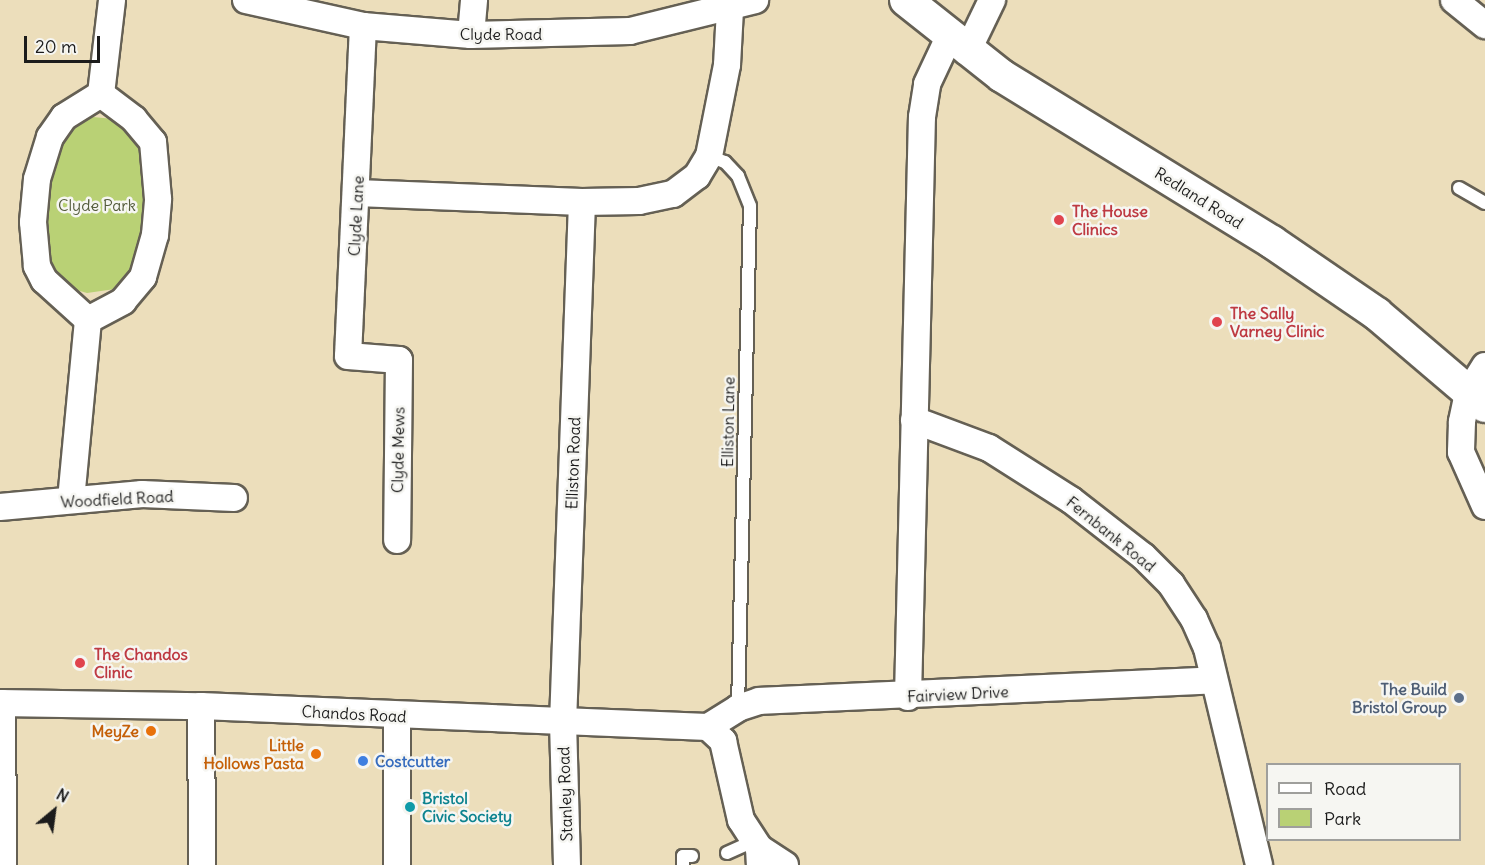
<!DOCTYPE html>
<html>
<head>
<meta charset="utf-8">
<style>
  body { margin:0 }
  #map { position:relative; width:1485px; height:865px; overflow:hidden; background:#ecdebb; font-family:Delius,sans-serif }
  div>[style] { position:absolute }
  .green>* { inset:0; background:#b9d175 }
  .roads { filter:drop-shadow(2px 0 #656054) drop-shadow(-2px 0 #656054) drop-shadow(0 2px #656054) drop-shadow(0 -2px #656054) }
  .service>* { height:12px; margin:-6px; padding:0 6px; transform-origin:6px; border-radius:6px; background:#fff }
  .minor>* { height:26px; margin:-13px; padding:0 13px; transform-origin:13px; border-radius:13px; background:#fff }
  .tertiary>* { height:32px; margin:-16px; padding:0 16px; transform-origin:16px; border-radius:16px; background:#fff }
  .dots>* { width:16px; height:16px; translate:-50% -50%; box-sizing:border-box; border:3px solid #f6f6f2; border-radius:50% }
  span { translate:-50% -50%; white-space:nowrap; text-align:center; line-height:1.15; -webkit-text-stroke:5px #f6f6f2; paint-order:stroke }
  .street-label { font-size:16px; color:#1c1c1c }
  .park-label { font-size:16px; color:#535b3b }
  .health-label { font-size:16px; color:#be3a42; font-weight:700 }
  .left { translate:0 -50%; text-align:left }
  .service-label { font-size:16px; color:#4e5e75; font-weight:700 }
  .right { translate:-100% -50%; text-align:right }
  .food-label { font-size:16px; color:#c56008; font-weight:700 }
  .shop-label { font-size:16px; color:#366cbe; font-weight:700 }
  .culture-label { font-size:16px; color:#0d838f; font-weight:700 }
  .legend { position:absolute; left:1266px; top:763px; width:195px; height:78px; box-sizing:border-box; background:#f6f6f2; border:2px solid #9f9f9c; margin:0; padding:8px 10px; list-style:none; font-size:18px; color:#1c1c1c }
  .legend li { display:flex; align-items:center; gap:12px; height:30px }
  .legend b { width:30px; border:2px solid #9f9f9c }
  .north { position:absolute; left:24px; top:781px; width:60px; height:60px; -webkit-text-stroke:4px #f6f6f2; paint-order:stroke; rotate:29deg; font-size:16px; font-weight:700; line-height:24px; text-align:center; color:#1c1c1c }
  .north::after { content:''; display:block; margin:auto; width:21px; height:27px; background:#1c1c1c; clip-path:polygon(50% 0,100% 100%,50% 72%,0 100%) }
  .scale { position:absolute; left:24px; top:36px; width:76px; height:27px; box-sizing:border-box; border:3px solid #1c1c1c; border-top:0; padding-left:8px; font-size:18px; line-height:21px; white-space:nowrap; color:#1c1c1c; -webkit-text-stroke:4px #f6f6f2; paint-order:stroke }
</style>
</head>
<body>
<div id="map">
  <div class="green">
    <div style="clip-path:polygon(93px 117px,114px 119px,128px 126px,144px 152px,148px 189px,143px 235px,135px 268px,115px 289px,87px 293px,73px 289px,53px 269px,47px 242px,47px 201px,55px 155px,70px 128px)"></div>
  </div>
  <div class="roads">
    <div class="service">
      <div style="left:709px;top:156px;width:17px;rotate:21deg"></div>
      <div style="left:725px;top:162px;width:19px;rotate:47deg"></div>
      <div style="left:738px;top:176px;width:32px;rotate:68deg"></div>
      <div style="left:750px;top:206px;width:502px;rotate:91.37deg"></div>
      <div style="left:1459px;top:188px;width:30px;rotate:30deg"></div>
      <div style="left:727px;top:853px;width:30px;rotate:-24deg"></div>
      <div style="left:683px;top:865px;width:9px;rotate:-90deg"></div>
      <div style="left:683px;top:856px;width:9px"></div>
    </div>
    <div class="minor">
      <div style="left:246px;top:0;width:120px;rotate:12.5deg"></div>
      <div style="left:363px;top:26px;width:108px;rotate:4.8deg"></div>
      <div style="left:471px;top:35px;width:159px;rotate:-1.4deg"></div>
      <div style="left:630px;top:31px;width:129px;rotate:-13.9deg"></div>
      <div style="left:1454px;top:0;width:40px;rotate:39deg"></div>
      <div style="left:363px;top:26px;width:330px;rotate:92.6deg"></div>
      <div style="left:348px;top:356px;width:51px;rotate:4.5deg"></div>
      <div style="left:399px;top:360px;width:180px;rotate:90.6deg"></div>
      <div style="left:471px;top:35px;width:35px;rotate:-85deg"></div>
      <div style="left:967px;top:52px;width:58px;rotate:-64.3deg"></div>
      <div style="left:357px;top:193px;width:225px;rotate:2.3deg"></div>
      <div style="left:582px;top:202px;width:57px;rotate:-1deg"></div>
      <div style="left:639px;top:201px;width:35px;rotate:-12deg"></div>
      <div style="left:673px;top:194px;width:30px;rotate:-37deg"></div>
      <div style="left:697px;top:176px;width:23px;rotate:-59deg"></div>
      <div style="left:709px;top:156px;width:93px;rotate:-78.8deg"></div>
      <div style="left:727px;top:65px;width:56px;rotate:-86.9deg"></div>
      <div style="left:88px;top:320px;width:59px;rotate:-137.7deg"></div>
      <div style="left:44px;top:280px;width:16px;rotate:-117deg"></div>
      <div style="left:37px;top:266px;width:44px;rotate:-95.2deg"></div>
      <div style="left:33px;top:222px;width:43px;rotate:-84.7deg"></div>
      <div style="left:37px;top:179px;width:44px;rotate:-72.8deg"></div>
      <div style="left:50px;top:137px;width:24px;rotate:-55deg"></div>
      <div style="left:64px;top:117px;width:44px;rotate:-31.9deg"></div>
      <div style="left:101px;top:94px;width:95px;rotate:-83.3deg"></div>
      <div style="left:1485px;top:366px;width:32px;rotate:122deg"></div>
      <div style="left:1468px;top:393px;width:30px;rotate:102deg"></div>
      <div style="left:1462px;top:422px;width:30px;rotate:92deg"></div>
      <div style="left:1461px;top:452px;width:59px;rotate:66deg"></div>
      <div style="left:914px;top:420px;width:80px;rotate:20.5deg"></div>
      <div style="left:989px;top:448px;width:97px;rotate:32.4deg"></div>
      <div style="left:1071px;top:500px;width:91px;rotate:37.9deg"></div>
      <div style="left:1143px;top:556px;width:40px;rotate:45deg"></div>
      <div style="left:1171px;top:584px;width:42px;rotate:56.7deg"></div>
      <div style="left:1194px;top:619px;width:32px;rotate:66deg"></div>
      <div style="left:1207px;top:648px;width:223px;rotate:76.5deg"></div>
      <div style="left:71px;top:500px;width:181px;rotate:-84.6deg"></div>
      <div style="left:88px;top:320px;width:40px;rotate:-28deg"></div>
      <div style="left:123px;top:301px;width:31px;rotate:-50deg"></div>
      <div style="left:143px;top:277px;width:44px;rotate:-74.1deg"></div>
      <div style="left:155px;top:235px;width:36px;rotate:-85deg"></div>
      <div style="left:158px;top:199px;width:57px;rotate:-95deg"></div>
      <div style="left:153px;top:142px;width:30px;rotate:-130deg"></div>
      <div style="left:134px;top:119px;width:41px;rotate:-142.9deg"></div>
      <div style="left:0;top:507px;width:143px;rotate:-5.2deg"></div>
      <div style="left:142px;top:494px;width:92px;rotate:2.5deg"></div>
      <div style="left:908px;top:697px;width:580px;rotate:-88.62deg"></div>
      <div style="left:922px;top:117px;width:33px;rotate:-81deg"></div>
      <div style="left:927px;top:84px;width:52px;rotate:-64.9deg"></div>
      <div style="left:0;top:703px;width:201px;rotate:0.9deg"></div>
      <div style="left:201px;top:706px;width:507px;rotate:2.37deg"></div>
      <div style="left:2px;top:703px;width:162px;rotate:89.6deg"></div>
      <div style="left:201px;top:706px;width:159px;rotate:89.6deg"></div>
      <div style="left:708px;top:727px;width:36px;rotate:-32deg"></div>
      <div style="left:738px;top:708px;width:22px;rotate:-18deg"></div>
      <div style="left:759px;top:701px;width:455px;rotate:-2.6deg"></div>
      <div style="left:708px;top:727px;width:21px;rotate:43deg"></div>
      <div style="left:723px;top:741px;width:81px;rotate:77.2deg"></div>
      <div style="left:741px;top:820px;width:33px;rotate:57deg"></div>
      <div style="left:759px;top:848px;width:17px;rotate:87deg"></div>
      <div style="left:759px;top:848px;width:31px;rotate:33deg"></div>
      <div style="left:397px;top:865px;width:149px;rotate:-90deg"></div>
      <div style="left:567px;top:865px;width:142px;rotate:-91.6deg"></div>
      <div style="left:563px;top:723px;width:521px;rotate:-87.91deg"></div>
    </div>
    <div class="tertiary">
      <div style="left:906px;top:0;width:122px;rotate:38.4deg"></div>
      <div style="left:1002px;top:76px;width:317px;rotate:31.6deg"></div>
      <div style="left:1272px;top:242px;width:127px;rotate:34.4deg"></div>
      <div style="left:1377px;top:314px;width:142px;rotate:40.4deg"></div>
    </div>
  </div>
  <div class="dots">
    <div style="left:1059px;top:220px;background:#e0444e"></div>
    <div style="left:1217px;top:322px;background:#e0444e"></div>
    <div style="left:80px;top:663px;background:#e0444e"></div>
    <div style="left:1459px;top:698px;background:#5c6f8a"></div>
    <div style="left:151px;top:731px;background:#e8710a"></div>
    <div style="left:316px;top:754px;background:#e8710a"></div>
    <div style="left:363px;top:761px;background:#3f7fe0"></div>
    <div style="left:410px;top:807px;background:#0f9aa8"></div>
  </div>
  <div class="street-label">
    <span style="left:501px;top:34px">Clyde Road</span>
    <span style="left:1199px;top:198px;rotate:32deg">Redland Road</span>
    <span style="left:356px;top:216px;rotate:-87deg">Clyde Lane</span>
    <span style="left:728px;top:422px;rotate:-89deg">Elliston Lane</span>
    <span style="left:398px;top:450px;rotate:-89deg">Clyde Mews</span>
    <span style="left:573px;top:463px;rotate:-88deg">Elliston Road</span>
    <span style="left:117px;top:499px;rotate:-3deg">Woodfield Road</span>
    <span style="left:1111px;top:534px;rotate:39deg">Fernbank Road</span>
    <span style="left:958px;top:694px;rotate:-3deg">Fairview Drive</span>
    <span style="left:354px;top:714px;rotate:3deg">Chandos Road</span>
    <span style="left:565px;top:794px;rotate:-92deg">Stanley Road</span>
  </div>
  <div class="park-label">
    <span style="left:97px;top:205px">Clyde Park</span>
  </div>
  <div class="health-label">
    <span class="left" style="left:1072px;top:220px">The House<br>Clinics</span>
    <span class="left" style="left:1230px;top:322px">The Sally<br>Varney Clinic</span>
    <span class="left" style="left:94px;top:663px">The Chandos<br>Clinic</span>
  </div>
  <div class="service-label">
    <span class="right" style="left:1447px;top:698px">The Build<br>Bristol Group</span>
  </div>
  <div class="food-label">
    <span class="right" style="left:139px;top:731px">MeyZe</span>
    <span class="right" style="left:304px;top:754px">Little<br>Hollows Pasta</span>
  </div>
  <div class="shop-label">
    <span class="left" style="left:375px;top:761px">Costcutter</span>
  </div>
  <div class="culture-label">
    <span class="left" style="left:422px;top:807px">Bristol<br>Civic Society</span>
  </div>
  <ul class="legend">
  <li><b style="height:8px;background:#fff"></b>Road</li>
  <li><b style="height:16px;background:#b9d175"></b>Park</li>
  </ul>
  <div class="north">N</div>
  <div class="scale">20 m</div>
</div>
</body>
</html>
